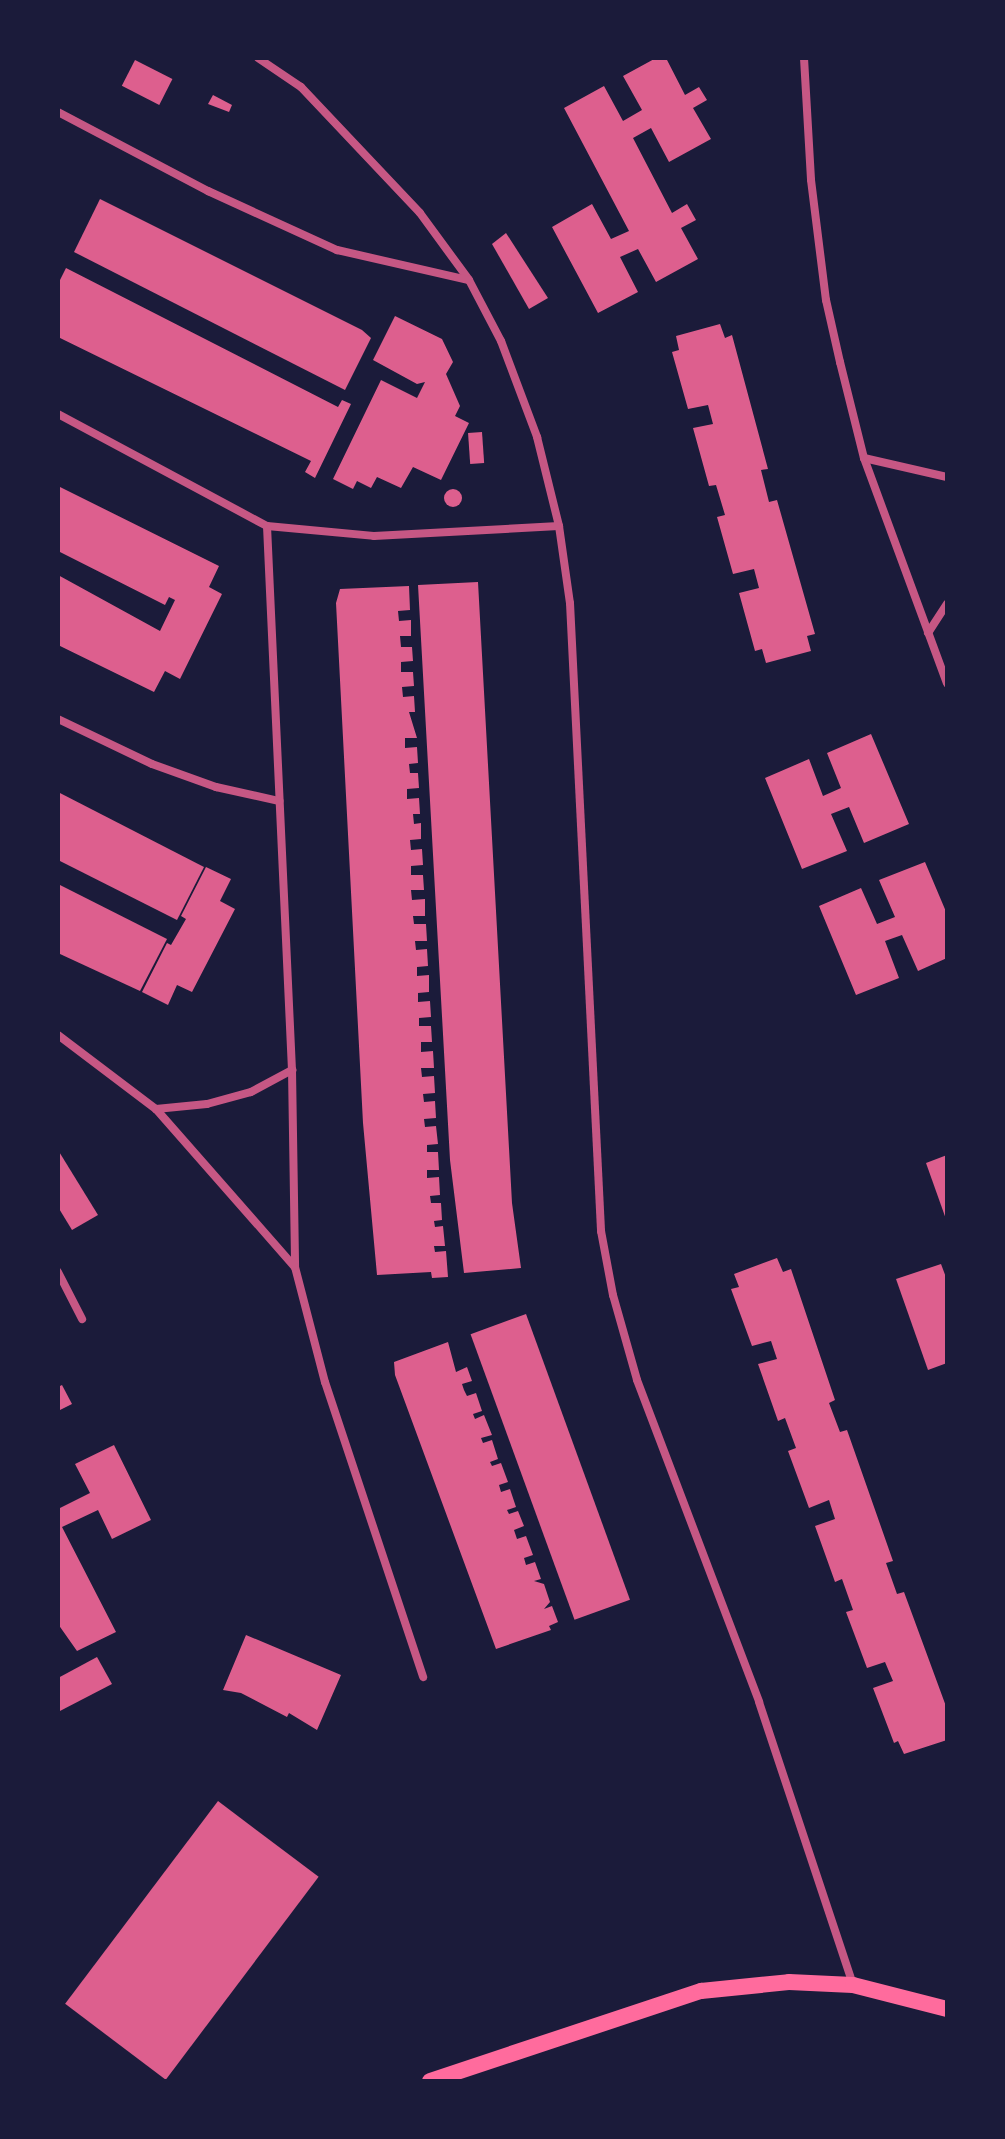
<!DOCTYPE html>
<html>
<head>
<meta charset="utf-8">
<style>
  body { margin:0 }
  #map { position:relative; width:1005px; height:2139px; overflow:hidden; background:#1b1b3a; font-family:Cabin,sans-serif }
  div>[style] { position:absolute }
  .building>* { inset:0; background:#dd5f8e; transform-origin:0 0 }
  .round { border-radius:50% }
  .minor>* { height:8px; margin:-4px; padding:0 4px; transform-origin:4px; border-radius:4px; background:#c65784 }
  .secondary>* { height:16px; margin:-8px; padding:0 8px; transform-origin:8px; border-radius:8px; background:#ff6b9d }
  span { translate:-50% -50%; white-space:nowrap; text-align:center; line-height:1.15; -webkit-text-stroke:8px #1b1b3a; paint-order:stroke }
  .frame { position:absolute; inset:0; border:60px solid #1b1b3a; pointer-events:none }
</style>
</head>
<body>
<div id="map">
  <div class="building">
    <div style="clip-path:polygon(656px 58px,666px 58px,685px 95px,699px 87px,707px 100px,693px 108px,711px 139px,669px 162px,651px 128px,633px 138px,672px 213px,687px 204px,696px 220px,681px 228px,698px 259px,656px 282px,638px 249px,620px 257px,638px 292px,598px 313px,552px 227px,592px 204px,611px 239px,629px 231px,564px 108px,604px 86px,623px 121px,642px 110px,623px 76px)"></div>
    <div style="left:135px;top:60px;width:42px;height:29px;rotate:27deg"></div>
    <div style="clip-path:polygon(213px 95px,232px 105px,229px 112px,208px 104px)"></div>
    <div style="clip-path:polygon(100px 199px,362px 330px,371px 338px,345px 390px,74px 252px)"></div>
    <div style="clip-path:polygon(506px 233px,548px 298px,529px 309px,492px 244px)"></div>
    <div style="clip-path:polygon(66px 268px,338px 407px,342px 400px,351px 404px,315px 478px,305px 472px,311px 461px,58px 337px,58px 284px)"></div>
    <div style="clip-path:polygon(395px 316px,442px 339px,453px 362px,446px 374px,460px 406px,455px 416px,469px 423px,441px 480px,413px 467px,401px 488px,377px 477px,371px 488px,357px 481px,353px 489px,333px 479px,381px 380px,417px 398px,425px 382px,417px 384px,373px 360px)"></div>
    <div style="clip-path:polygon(720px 324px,725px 338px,732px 335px,768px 469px,761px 470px,769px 502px,777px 500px,815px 634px,807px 636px,811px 651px,766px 663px,762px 649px,755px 651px,739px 593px,759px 588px,754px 569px,733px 574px,717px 517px,725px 515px,716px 485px,709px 486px,693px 428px,713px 424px,708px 405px,688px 409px,672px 352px,679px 350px,676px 336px)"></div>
    <div style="left:482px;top:432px;width:31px;height:14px;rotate:86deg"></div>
    <div style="clip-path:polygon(58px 486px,219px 566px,209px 587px,222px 594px,180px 679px,165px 671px,154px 692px,58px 645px,58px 575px,160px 631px,175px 600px,169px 597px,165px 605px,58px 551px)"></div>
    <div class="round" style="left:444px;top:489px;width:18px;height:18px"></div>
    <div style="clip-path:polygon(478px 582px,512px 1203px,521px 1268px,464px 1273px,450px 1160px,418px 585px)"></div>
    <div style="clip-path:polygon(409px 586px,410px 610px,398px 611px,399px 621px,411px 620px,411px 636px,400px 636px,401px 647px,412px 647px,413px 661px,401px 662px,401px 672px,413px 672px,414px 686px,402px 687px,403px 697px,414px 696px,415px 712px,409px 712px,417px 738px,405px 738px,405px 748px,417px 747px,418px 763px,409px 764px,410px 773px,418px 773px,419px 788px,407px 789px,407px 799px,419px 798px,420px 814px,413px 814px,414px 824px,421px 823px,421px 839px,410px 840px,411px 850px,422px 849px,423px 865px,411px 866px,411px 875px,423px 875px,424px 890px,411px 890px,412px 900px,425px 899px,425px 916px,413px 916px,414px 924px,426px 924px,427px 941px,415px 941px,416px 950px,427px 949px,428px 966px,417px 967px,417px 976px,429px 975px,429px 992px,418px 993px,418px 1002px,430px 1001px,431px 1017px,419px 1018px,419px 1026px,431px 1026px,432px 1042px,421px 1042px,421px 1052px,433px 1051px,434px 1068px,421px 1068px,422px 1077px,434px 1076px,435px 1093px,423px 1094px,424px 1102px,435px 1101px,436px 1118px,424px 1119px,425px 1127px,436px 1126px,438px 1144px,427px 1145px,427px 1152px,438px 1152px,439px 1170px,427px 1170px,427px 1178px,439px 1177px,440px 1195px,430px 1196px,431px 1203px,441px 1203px,442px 1220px,434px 1221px,435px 1227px,443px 1226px,445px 1246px,434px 1246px,435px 1252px,446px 1251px,448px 1277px,432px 1278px,431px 1272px,377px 1275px,363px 1123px,336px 603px,340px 589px)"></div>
    <div style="clip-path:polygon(871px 734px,909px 824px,864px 843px,849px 807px,831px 814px,847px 851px,802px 869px,765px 778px,809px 759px,823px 796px,841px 788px,827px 753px)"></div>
    <div style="clip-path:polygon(58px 792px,204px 867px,177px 920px,58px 860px)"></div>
    <div style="clip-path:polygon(925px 862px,947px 914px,947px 958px,918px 971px,902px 935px,885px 941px,899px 978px,856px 995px,819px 906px,861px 888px,877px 924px,895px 917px,879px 880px)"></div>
    <div style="clip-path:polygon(206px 867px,231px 879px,220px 901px,235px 909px,192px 992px,177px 985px,168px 1005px,142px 992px,167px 943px,171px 945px,186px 919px,181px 916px)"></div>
    <div style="clip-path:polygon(58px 884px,167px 939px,140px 991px,60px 954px)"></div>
    <div style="clip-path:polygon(58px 1150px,98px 1215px,72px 1230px,58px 1207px)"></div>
    <div style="clip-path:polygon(947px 1155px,947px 1222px,926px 1163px)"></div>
    <div style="clip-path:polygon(777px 1258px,783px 1272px,791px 1269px,835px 1400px,829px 1403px,840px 1432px,847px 1430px,893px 1561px,886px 1563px,897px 1594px,904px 1592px,947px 1709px,947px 1740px,904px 1754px,898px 1741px,894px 1743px,873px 1688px,893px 1681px,885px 1662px,867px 1668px,846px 1612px,853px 1610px,842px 1579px,835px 1582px,815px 1526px,835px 1519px,829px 1500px,809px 1508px,788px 1451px,796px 1448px,785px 1418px,778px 1421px,758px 1364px,777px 1359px,771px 1341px,752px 1346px,731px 1289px,739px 1287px,734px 1274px)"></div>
    <div style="clip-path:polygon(941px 1264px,947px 1280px,947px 1363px,928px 1370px,896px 1279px)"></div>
    <div style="left:526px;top:1314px;width:304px;height:59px;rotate:70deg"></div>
    <div style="clip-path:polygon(448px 1342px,456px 1372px,467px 1367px,472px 1381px,462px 1384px,464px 1390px,467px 1396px,476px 1393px,482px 1411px,473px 1414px,475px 1419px,484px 1415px,492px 1435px,481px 1438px,483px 1443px,492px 1440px,498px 1459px,490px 1462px,492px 1466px,501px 1463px,508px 1482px,499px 1485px,501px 1492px,510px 1489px,516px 1507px,507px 1510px,509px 1514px,518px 1511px,524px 1526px,514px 1530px,517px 1539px,526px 1536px,533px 1555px,524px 1558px,526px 1565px,535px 1562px,541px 1579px,534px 1581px,544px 1584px,550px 1602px,544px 1609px,552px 1606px,558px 1622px,549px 1626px,551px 1630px,496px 1649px,395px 1375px,394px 1362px)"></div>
    <div style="clip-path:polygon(62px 1385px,72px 1404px,58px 1411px,58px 1387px)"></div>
    <div style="clip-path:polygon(114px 1445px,151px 1520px,112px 1539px,98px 1510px,62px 1527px,116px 1632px,77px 1651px,58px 1624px,58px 1509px,90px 1493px,75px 1464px)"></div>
    <div style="clip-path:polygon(246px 1635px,341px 1675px,317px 1730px,289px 1713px,287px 1717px,241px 1693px,223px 1690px)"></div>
    <div style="clip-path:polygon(97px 1657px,112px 1684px,58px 1712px,58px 1678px)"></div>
    <div style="left:218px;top:1801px;width:126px;height:254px;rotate:37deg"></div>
  </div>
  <div class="minor">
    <div style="left:258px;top:58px;width:52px;rotate:34deg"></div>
    <div style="left:301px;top:87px;width:173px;rotate:46.6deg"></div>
    <div style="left:420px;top:213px;width:83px;rotate:53.8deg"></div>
    <div style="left:469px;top:280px;width:69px;rotate:62.3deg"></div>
    <div style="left:501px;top:341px;width:103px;rotate:69.4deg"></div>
    <div style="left:537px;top:437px;width:92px;rotate:76.1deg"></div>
    <div style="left:559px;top:526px;width:78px;rotate:81.9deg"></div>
    <div style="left:570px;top:603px;width:629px;rotate:87.17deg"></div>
    <div style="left:601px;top:1231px;width:65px;rotate:79.4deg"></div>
    <div style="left:613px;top:1295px;width:88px;rotate:74.2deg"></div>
    <div style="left:637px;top:1380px;width:344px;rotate:69.2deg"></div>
    <div style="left:759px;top:1702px;width:298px;rotate:71.6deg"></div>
    <div style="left:804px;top:58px;width:122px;rotate:86.7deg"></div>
    <div style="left:811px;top:180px;width:121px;rotate:82.9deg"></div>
    <div style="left:826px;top:300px;width:64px;rotate:77.3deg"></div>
    <div style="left:840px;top:362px;width:99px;rotate:76deg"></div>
    <div style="left:864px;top:458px;width:240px;rotate:69.8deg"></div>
    <div style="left:58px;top:112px;width:170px;rotate:27.8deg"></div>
    <div style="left:208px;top:191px;width:142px;rotate:24.6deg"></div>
    <div style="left:337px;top:250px;width:134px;rotate:12.9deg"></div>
    <div style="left:58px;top:414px;width:237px;rotate:28.2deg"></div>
    <div style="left:267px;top:526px;width:107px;rotate:5.3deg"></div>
    <div style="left:374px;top:536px;width:185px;rotate:-3.1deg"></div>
    <div style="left:864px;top:458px;width:85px;rotate:12.9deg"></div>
    <div style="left:267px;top:526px;width:545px;rotate:87.37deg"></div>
    <div style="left:292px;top:1070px;width:197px;rotate:89.1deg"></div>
    <div style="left:295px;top:1267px;width:119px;rotate:75.4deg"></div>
    <div style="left:325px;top:1382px;width:311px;rotate:71.6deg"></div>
    <div style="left:928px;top:633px;width:35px;rotate:-57deg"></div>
    <div style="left:58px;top:719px;width:104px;rotate:25.6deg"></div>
    <div style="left:152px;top:764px;width:68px;rotate:19.8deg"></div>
    <div style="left:216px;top:787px;width:65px;rotate:12.5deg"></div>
    <div style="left:58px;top:1035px;width:123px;rotate:37.1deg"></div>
    <div style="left:156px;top:1109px;width:210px;rotate:48.7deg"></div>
    <div style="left:156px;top:1109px;width:51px;rotate:-5.6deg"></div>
    <div style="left:207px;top:1104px;width:46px;rotate:-15.3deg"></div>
    <div style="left:251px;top:1092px;width:47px;rotate:-28.2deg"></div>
    <div style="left:58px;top:1272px;width:53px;rotate:62.9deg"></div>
  </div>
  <div class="secondary">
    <div style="left:430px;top:2081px;width:286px;rotate:-18.4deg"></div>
    <div style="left:701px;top:1991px;width:88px;rotate:-5.8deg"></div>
    <div style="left:789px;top:1982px;width:64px;rotate:2.7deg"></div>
    <div style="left:853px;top:1985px;width:97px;rotate:14.3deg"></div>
  </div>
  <div class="frame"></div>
</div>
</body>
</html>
